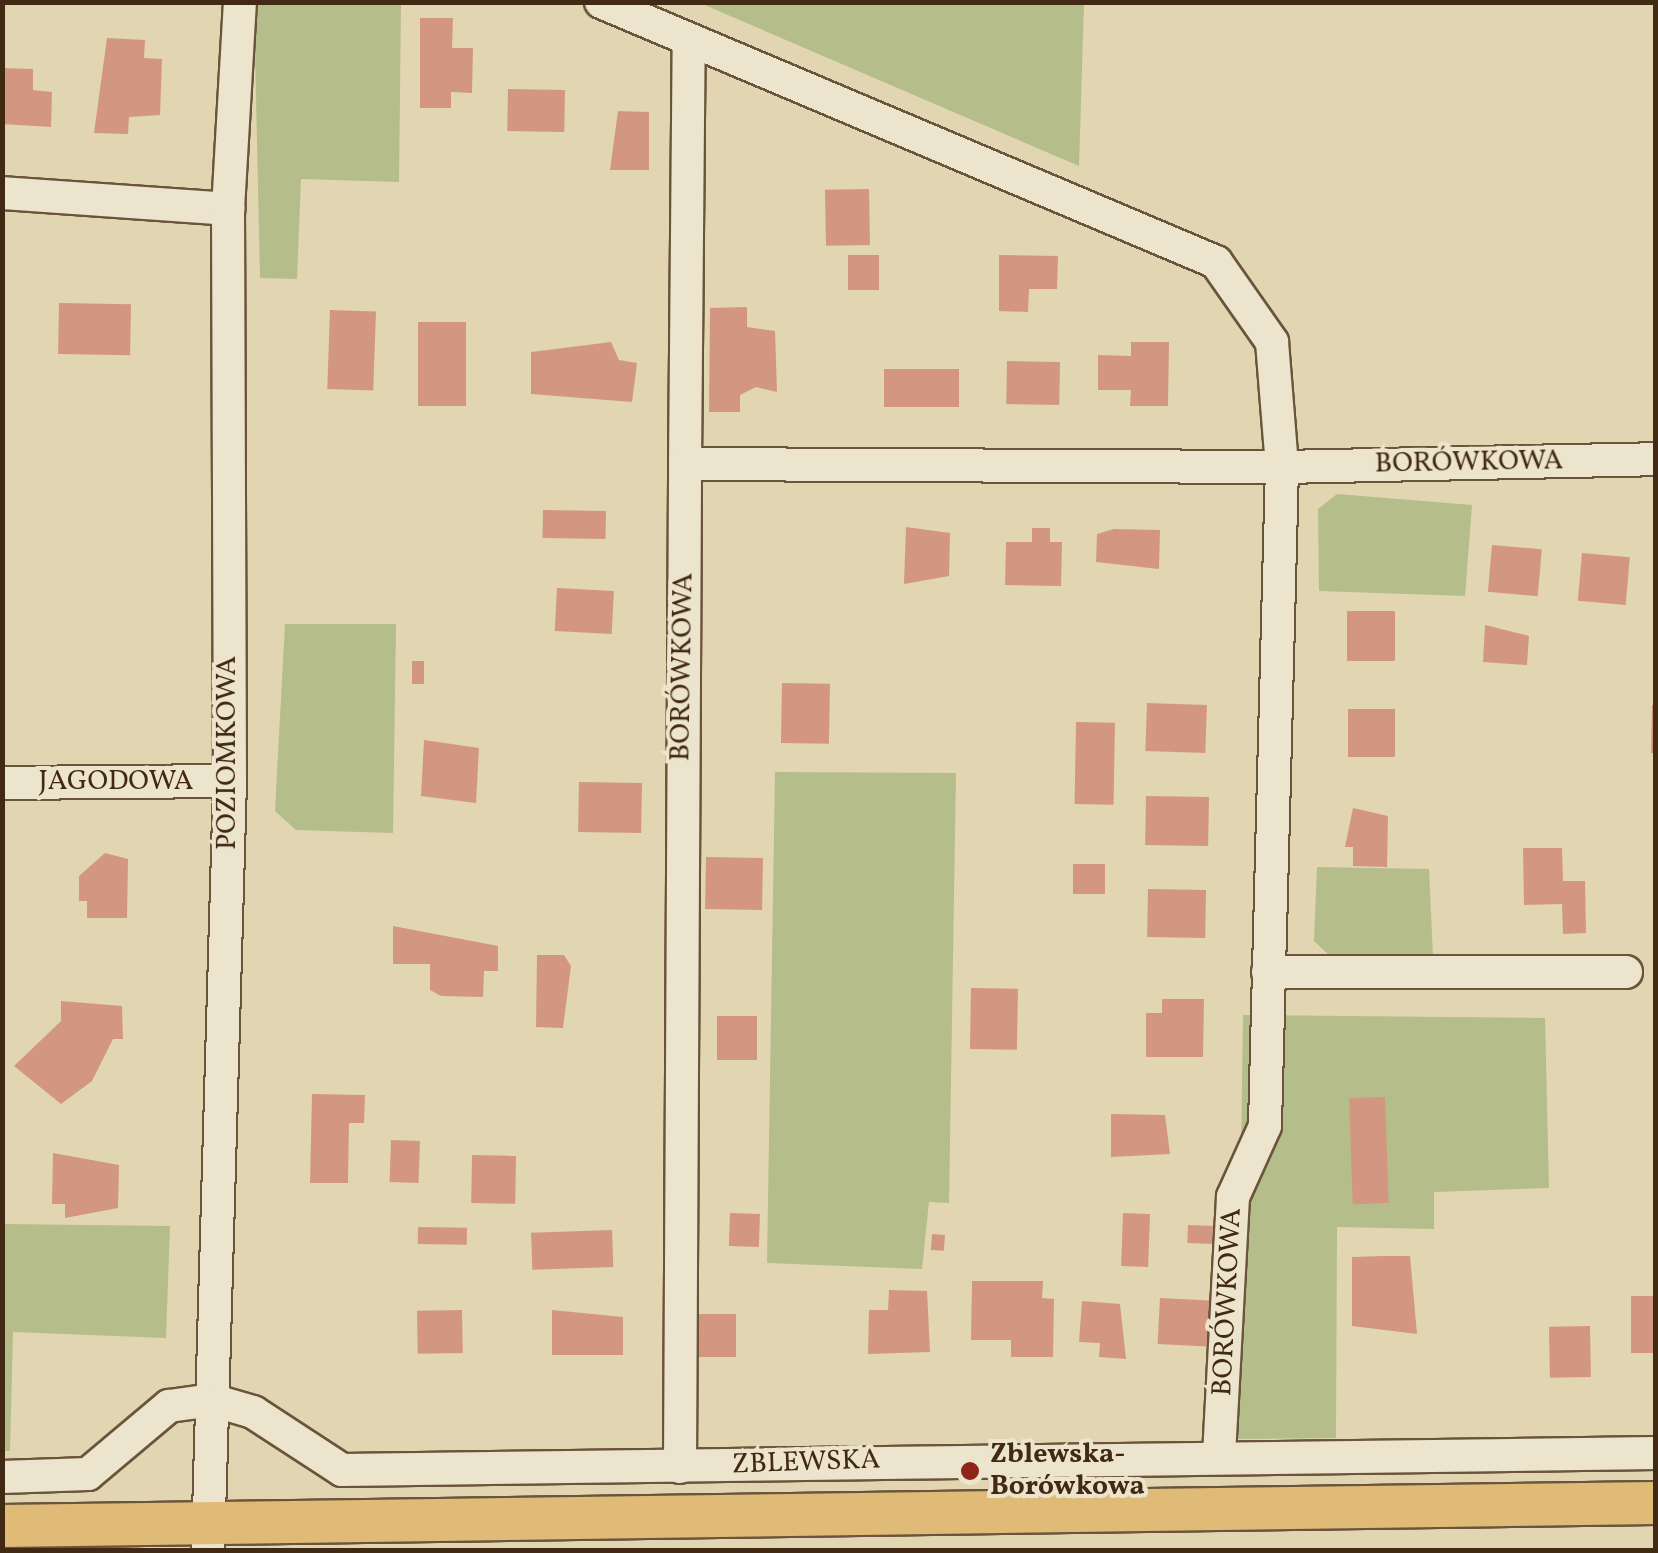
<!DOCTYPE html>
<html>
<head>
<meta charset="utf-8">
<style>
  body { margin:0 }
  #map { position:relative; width:1658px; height:1553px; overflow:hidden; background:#e1d6b1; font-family:Vollkorn,serif }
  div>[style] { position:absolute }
  .green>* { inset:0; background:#b5bd8a }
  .building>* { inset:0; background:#d39781; transform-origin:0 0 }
  .roads { filter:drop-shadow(2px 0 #6a543b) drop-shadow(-2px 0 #6a543b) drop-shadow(0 2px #6a543b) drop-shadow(0 -2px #6a543b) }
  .minor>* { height:32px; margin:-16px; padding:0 16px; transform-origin:16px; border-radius:16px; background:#ece4cc }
  .major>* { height:42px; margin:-21px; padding:0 21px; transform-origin:21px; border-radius:21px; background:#e0bb78 }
  .dots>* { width:28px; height:28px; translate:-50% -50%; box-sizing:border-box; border:5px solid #ece4cc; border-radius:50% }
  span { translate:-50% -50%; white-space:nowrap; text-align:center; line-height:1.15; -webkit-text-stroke:8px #ece4cc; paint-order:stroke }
  .street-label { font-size:28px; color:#422914 }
  .poi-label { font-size:28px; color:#422914; font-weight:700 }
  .left { translate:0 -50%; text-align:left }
  .frame { position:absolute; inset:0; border:5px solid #422914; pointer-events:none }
</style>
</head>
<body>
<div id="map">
  <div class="green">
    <div style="clip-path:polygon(254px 3px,401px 3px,399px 182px,301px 179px,297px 279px,260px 278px)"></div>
    <div style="clip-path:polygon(700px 3px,1084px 3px,1079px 166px)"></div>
    <div style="clip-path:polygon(1337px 494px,1472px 505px,1465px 596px,1319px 591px,1318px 509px)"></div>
    <div style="clip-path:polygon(285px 624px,396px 624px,393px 833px,296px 830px,275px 811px)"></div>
    <div style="clip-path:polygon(775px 772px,956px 773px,949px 1203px,929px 1202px,922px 1269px,767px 1263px)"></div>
    <div style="clip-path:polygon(1317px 867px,1429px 869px,1433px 957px,1329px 955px,1314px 941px)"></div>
    <div style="clip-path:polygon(1243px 1015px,1545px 1018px,1549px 1188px,1434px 1192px,1434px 1229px,1337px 1227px,1336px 1438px,1237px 1439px)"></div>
    <div style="clip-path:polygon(3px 1224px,170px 1226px,166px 1338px,13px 1332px,10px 1451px,3px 1451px)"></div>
  </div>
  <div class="building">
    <div style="clip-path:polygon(420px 18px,453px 18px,452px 48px,473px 48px,472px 93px,451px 92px,451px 108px,420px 108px)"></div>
    <div style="clip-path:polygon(107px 38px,145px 40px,144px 58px,162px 59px,160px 115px,129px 117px,128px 134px,94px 133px)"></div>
    <div style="clip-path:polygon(2px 68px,33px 69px,33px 90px,52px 92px,51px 127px,2px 124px)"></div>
    <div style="left:508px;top:89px;width:57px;height:42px;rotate:1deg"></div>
    <div style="clip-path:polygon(618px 111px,649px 112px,649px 170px,610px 170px)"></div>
    <div style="left:869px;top:189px;width:56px;height:44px;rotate:89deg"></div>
    <div style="left:848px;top:255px;width:31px;height:35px"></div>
    <div style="clip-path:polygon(999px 255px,1058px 256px,1057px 289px,1029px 289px,1028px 312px,999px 311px)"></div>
    <div style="left:59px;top:303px;width:72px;height:51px;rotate:1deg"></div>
    <div style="clip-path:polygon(747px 307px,747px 327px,775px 331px,777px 392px,756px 387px,740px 395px,740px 412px,709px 412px,710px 308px)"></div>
    <div style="left:330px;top:310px;width:46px;height:79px;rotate:2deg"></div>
    <div style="left:418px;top:322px;width:48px;height:84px"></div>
    <div style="clip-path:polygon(611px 342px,619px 360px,637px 363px,632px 402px,531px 394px,531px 352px)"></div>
    <div style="clip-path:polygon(1131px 342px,1169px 342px,1168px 406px,1130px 406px,1131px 390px,1098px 390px,1098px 355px,1131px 356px)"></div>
    <div style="left:1007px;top:361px;width:53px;height:43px;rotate:1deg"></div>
    <div style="left:884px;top:369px;width:75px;height:38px"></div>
    <div style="left:543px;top:510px;width:63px;height:28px;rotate:1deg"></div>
    <div style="clip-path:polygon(906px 527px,950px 533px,949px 576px,904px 584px)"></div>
    <div style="clip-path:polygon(1032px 528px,1050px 528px,1050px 542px,1062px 542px,1061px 586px,1005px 585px,1006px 542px,1032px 542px)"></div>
    <div style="clip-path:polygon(1114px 529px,1160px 530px,1159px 569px,1096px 562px,1097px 534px)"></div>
    <div style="left:1492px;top:545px;width:50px;height:47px;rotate:5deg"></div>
    <div style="left:1582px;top:553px;width:48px;height:48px;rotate:5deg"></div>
    <div style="left:557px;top:588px;width:57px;height:43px;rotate:3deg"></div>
    <div style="left:1347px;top:611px;width:48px;height:50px"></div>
    <div style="clip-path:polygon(1485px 625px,1529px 636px,1527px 665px,1483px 662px)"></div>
    <div style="left:412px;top:661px;width:12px;height:23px"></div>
    <div style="left:782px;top:683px;width:48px;height:60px;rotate:1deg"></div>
    <div style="left:1147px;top:703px;width:60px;height:48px;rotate:2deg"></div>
    <div style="clip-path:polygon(1652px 705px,1656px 705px,1656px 753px,1651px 753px)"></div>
    <div style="left:1348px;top:709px;width:47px;height:48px"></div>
    <div style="left:1076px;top:722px;width:39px;height:82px;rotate:1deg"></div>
    <div style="clip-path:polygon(424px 740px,479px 748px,476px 803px,421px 796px)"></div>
    <div style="left:579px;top:782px;width:63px;height:50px;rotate:1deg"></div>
    <div style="left:1146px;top:796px;width:63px;height:49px;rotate:1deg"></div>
    <div style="clip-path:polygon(1353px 808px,1388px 816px,1387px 867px,1353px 866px,1353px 847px,1345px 847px)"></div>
    <div style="clip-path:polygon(1523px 848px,1562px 848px,1563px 881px,1585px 881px,1586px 933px,1563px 934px,1562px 904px,1524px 905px)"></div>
    <div style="clip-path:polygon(105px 853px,128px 859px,127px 918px,87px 918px,87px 901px,79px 901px,79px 876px)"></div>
    <div style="left:706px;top:857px;width:57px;height:52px;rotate:1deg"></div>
    <div style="left:1073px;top:864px;width:32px;height:30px"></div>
    <div style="left:1148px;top:889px;width:58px;height:48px;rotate:1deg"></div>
    <div style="clip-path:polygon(393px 926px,498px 946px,498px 971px,484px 971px,483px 997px,441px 996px,430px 990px,430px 964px,393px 964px)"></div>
    <div style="clip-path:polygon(537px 955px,564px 955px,571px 966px,563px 1028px,536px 1027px)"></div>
    <div style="left:971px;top:988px;width:47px;height:61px;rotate:1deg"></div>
    <div style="clip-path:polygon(1162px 999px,1204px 999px,1203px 1057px,1146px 1057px,1146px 1013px,1162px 1013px)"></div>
    <div style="clip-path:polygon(61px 1001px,122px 1006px,123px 1039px,113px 1039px,92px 1081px,61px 1104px,14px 1066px,61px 1021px)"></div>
    <div style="left:717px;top:1016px;width:40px;height:44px"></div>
    <div style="clip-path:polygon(312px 1094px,365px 1095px,364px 1123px,349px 1123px,348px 1183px,310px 1183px)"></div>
    <div style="left:1385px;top:1097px;width:106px;height:36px;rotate:88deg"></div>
    <div style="clip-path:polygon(1111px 1114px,1165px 1115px,1170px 1154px,1111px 1157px)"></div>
    <div style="left:391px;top:1140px;width:29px;height:42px;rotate:2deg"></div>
    <div style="clip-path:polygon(53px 1153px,119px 1165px,118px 1208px,65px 1218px,65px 1204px,52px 1204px)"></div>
    <div style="left:472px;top:1155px;width:44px;height:48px;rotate:1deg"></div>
    <div style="left:730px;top:1213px;width:30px;height:33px;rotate:2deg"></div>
    <div style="left:1123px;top:1213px;width:27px;height:53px;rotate:2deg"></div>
    <div style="left:1188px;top:1225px;width:28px;height:18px;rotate:2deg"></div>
    <div style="left:418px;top:1227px;width:49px;height:17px;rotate:1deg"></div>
    <div style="left:612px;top:1230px;width:37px;height:81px;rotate:88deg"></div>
    <div style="left:932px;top:1234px;width:13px;height:16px;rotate:4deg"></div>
    <div style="clip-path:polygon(1382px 1256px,1410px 1256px,1417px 1334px,1352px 1326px,1352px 1257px)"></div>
    <div style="clip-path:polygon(972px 1281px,1043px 1281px,1042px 1298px,1054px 1299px,1053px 1357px,1011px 1357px,1011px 1340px,971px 1340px)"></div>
    <div style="clip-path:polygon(889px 1290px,927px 1291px,930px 1352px,868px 1354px,869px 1310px,888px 1310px)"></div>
    <div style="left:1631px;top:1296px;width:25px;height:57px"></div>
    <div style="left:1160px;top:1298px;width:50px;height:46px;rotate:3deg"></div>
    <div style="clip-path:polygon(1082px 1301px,1120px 1304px,1126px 1359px,1099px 1357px,1100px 1343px,1079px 1342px)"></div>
    <div style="left:462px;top:1310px;width:43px;height:45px;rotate:89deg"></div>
    <div style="clip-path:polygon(552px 1310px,623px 1317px,623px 1355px,552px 1355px)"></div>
    <div style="left:688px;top:1314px;width:48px;height:43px"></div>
    <div style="left:1590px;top:1326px;width:51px;height:41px;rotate:89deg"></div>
  </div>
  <div class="roads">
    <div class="minor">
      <div style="left:601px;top:2px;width:668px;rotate:22.92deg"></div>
      <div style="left:1216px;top:262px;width:98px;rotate:55deg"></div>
      <div style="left:1272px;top:342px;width:125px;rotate:85.4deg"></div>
      <div style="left:1282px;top:467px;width:374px;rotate:-1.2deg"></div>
      <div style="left:2px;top:193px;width:227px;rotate:4deg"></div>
      <div style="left:228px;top:209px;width:572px;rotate:89.8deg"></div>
      <div style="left:230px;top:781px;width:769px;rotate:91.64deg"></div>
      <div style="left:228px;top:209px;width:207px;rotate:-86.7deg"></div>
      <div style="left:685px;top:464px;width:424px;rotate:-89.5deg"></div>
      <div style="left:2px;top:783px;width:228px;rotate:-0.5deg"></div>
      <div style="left:1268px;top:972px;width:358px"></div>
      <div style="left:680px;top:1467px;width:1003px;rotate:-89.71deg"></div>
      <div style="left:685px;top:464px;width:597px;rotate:0.29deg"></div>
      <div style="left:1282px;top:467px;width:659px;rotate:91.48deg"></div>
      <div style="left:1265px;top:1126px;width:78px;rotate:114.3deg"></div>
      <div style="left:1233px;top:1197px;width:261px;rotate:93.1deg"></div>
      <div style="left:2px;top:1477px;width:86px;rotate:-2deg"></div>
      <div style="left:88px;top:1474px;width:106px;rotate:-40deg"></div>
      <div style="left:169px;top:1406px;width:43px;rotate:-7.9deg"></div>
      <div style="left:212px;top:1400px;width:43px;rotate:16.3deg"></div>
      <div style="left:253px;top:1412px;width:106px;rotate:33.1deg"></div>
      <div style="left:342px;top:1470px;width:1314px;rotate:-0.74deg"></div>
    </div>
    <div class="major">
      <div style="left:2px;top:1526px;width:1654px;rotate:-0.8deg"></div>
    </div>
  </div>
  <div class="dots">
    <div style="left:970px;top:1471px;background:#8f2418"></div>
  </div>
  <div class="street-label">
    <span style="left:1469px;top:463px;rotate:-1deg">BORÓWKOWA</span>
    <span style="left:683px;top:667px;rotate:-89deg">BORÓWKOWA</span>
    <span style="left:228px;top:753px;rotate:-90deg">POZIOMKOWA</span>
    <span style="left:116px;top:782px">JAGODOWA</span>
    <span style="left:1228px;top:1302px;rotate:-87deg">BORÓWKOWA</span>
    <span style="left:806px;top:1463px;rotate:-2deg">ZBLEWSKA</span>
  </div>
  <div class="poi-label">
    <span class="left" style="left:990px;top:1471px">Zblewska-<br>Borówkowa</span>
  </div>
  <div class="frame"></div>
</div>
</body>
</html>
